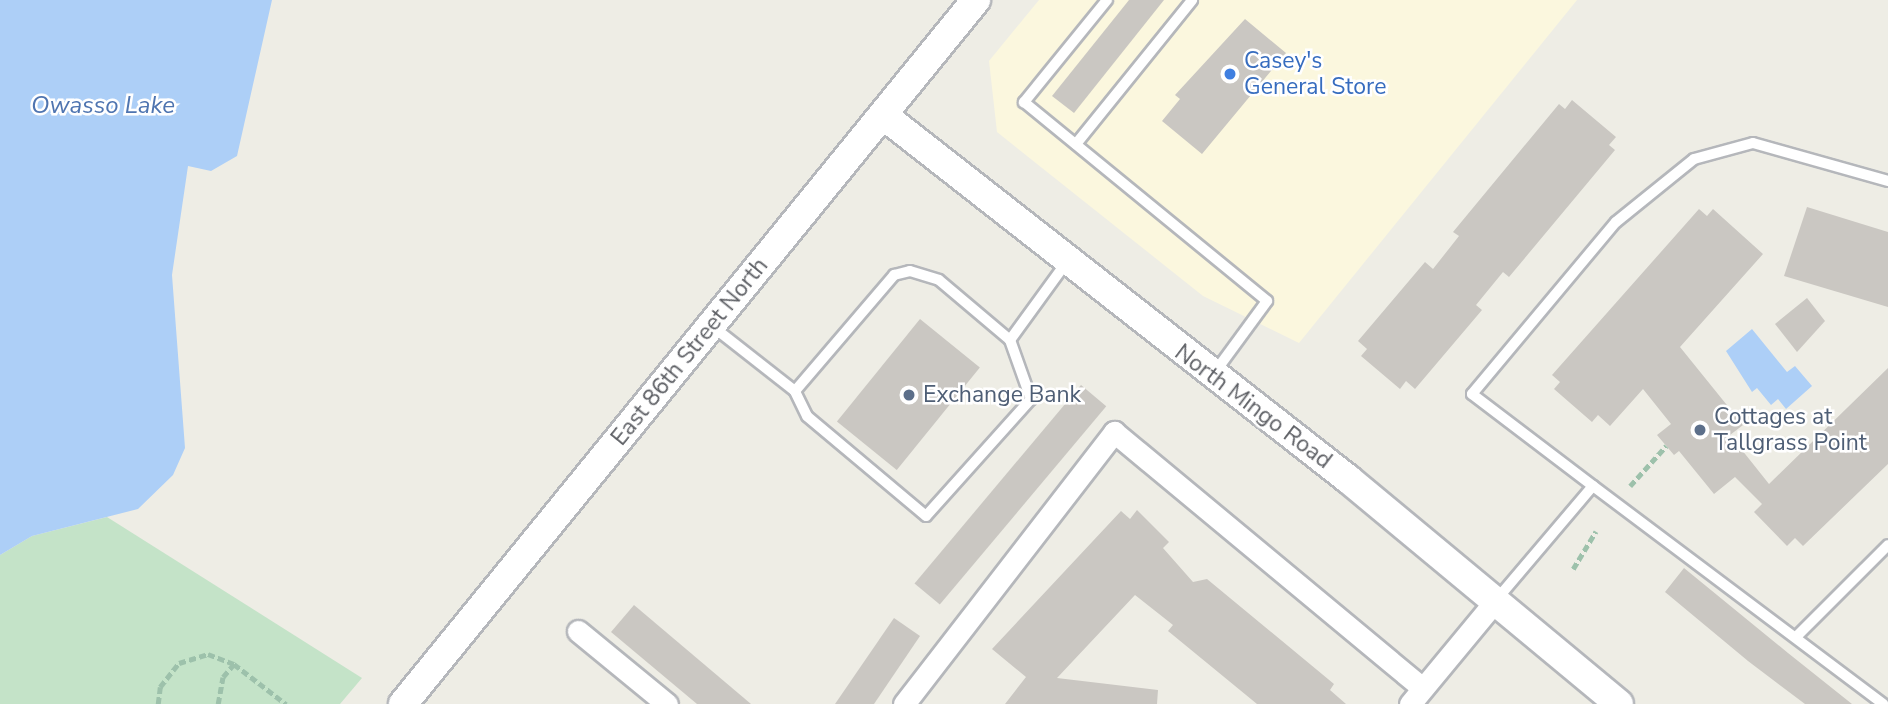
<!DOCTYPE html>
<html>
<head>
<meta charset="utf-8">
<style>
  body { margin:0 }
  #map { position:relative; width:1888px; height:704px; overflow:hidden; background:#eeede5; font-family:"Nunito Sans",sans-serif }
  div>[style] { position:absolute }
  .commercial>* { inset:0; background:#fbf7de }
  .green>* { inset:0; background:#c4e3c8 }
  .water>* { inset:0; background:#adcff7 }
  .building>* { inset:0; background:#cac7c2; transform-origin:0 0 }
  .path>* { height:4.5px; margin-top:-2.25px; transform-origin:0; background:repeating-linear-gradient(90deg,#9dc1ab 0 7px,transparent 0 10.5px) }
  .roads { filter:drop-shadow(2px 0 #b5b7bb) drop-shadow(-2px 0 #b5b7bb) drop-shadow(0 2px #b5b7bb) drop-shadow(0 -2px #b5b7bb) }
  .lane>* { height:10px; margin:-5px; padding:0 5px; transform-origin:5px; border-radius:5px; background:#fff }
  .street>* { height:21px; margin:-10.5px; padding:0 10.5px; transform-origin:10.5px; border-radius:10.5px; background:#fff }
  .secondary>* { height:28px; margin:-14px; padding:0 14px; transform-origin:14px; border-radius:14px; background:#fff }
  .dots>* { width:19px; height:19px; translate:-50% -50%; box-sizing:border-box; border:4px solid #fff; border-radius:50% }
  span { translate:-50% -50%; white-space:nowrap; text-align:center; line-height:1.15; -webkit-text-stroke:5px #fff; paint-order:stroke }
  .shop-label { font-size:23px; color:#366cbe }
  .left { translate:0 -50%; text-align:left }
  .street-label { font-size:23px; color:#5d5f64 }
  .service-label { font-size:23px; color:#4e5e75 }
  .water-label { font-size:24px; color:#4e74b0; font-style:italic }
</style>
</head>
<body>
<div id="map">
  <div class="commercial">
    <div style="clip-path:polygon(1039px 0,1577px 0,1299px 343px,1203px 296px,997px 132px,989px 61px)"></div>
  </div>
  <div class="green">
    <div style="clip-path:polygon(107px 517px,362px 678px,340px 704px,0 704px,0 555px,32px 536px)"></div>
  </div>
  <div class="water">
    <div style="clip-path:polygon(0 0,272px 0,237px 156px,211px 171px,188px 166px,172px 275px,185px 448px,173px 475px,138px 509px,32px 536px,0 555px)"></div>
    <div style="clip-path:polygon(1752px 329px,1787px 372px,1795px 366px,1812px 386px,1786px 409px,1778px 399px,1771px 405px,1757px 388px,1752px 392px,1726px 351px)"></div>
  </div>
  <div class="building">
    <div style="clip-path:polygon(1129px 0,1164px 0,1074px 113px,1052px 96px)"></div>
    <div style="clip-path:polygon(1245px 19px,1286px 53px,1202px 154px,1162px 121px,1180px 99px,1175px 95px)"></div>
    <div style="clip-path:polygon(1572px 100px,1616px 137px,1609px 145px,1615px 150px,1509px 277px,1503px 272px,1476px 305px,1482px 310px,1415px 389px,1406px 381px,1400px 389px,1361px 356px,1367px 349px,1358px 341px,1425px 262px,1433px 269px,1459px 236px,1453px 232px,1559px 104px,1565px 109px)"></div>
    <div style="clip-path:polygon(1807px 207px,1888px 232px,1888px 307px,1784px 276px)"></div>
    <div style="clip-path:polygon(1699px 209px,1707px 216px,1713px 209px,1763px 254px,1680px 347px,1743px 425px,1730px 435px,1769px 484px,1888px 368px,1888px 464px,1803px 546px,1795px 538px,1787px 546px,1754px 512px,1762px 504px,1735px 477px,1714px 494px,1679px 451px,1674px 455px,1657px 435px,1671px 424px,1643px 389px,1610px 426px,1598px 415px,1592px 422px,1554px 389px,1560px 382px,1552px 375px)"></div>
    <div style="clip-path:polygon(1807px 298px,1825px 321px,1797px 352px,1775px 324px)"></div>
    <div style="left:920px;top:319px;width:77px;height:132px;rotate:39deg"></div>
    <div style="left:1081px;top:385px;width:33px;height:259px;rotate:40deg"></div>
    <div style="clip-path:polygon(1137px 510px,1169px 542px,1163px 548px,1193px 582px,1207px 579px,1334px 684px,1330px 690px,1346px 704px,1257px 704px,1168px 631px,1173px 625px,1135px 595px,1057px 678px,1158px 690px,1157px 704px,1005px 704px,1026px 677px,992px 649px,1121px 511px,1130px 519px)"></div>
    <div style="clip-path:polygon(1684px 568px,1788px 653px,1852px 704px,1805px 704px,1748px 661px,1665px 592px)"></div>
    <div style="clip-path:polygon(634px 605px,751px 704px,697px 704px,611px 632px)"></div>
    <div style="clip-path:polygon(894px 618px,920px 636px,874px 704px,835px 704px)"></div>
  </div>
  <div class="path">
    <div style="left:1630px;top:486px;width:54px;rotate:-48deg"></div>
    <div style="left:1573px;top:569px;width:44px;rotate:-58.8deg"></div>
    <div style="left:158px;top:704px;width:17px;rotate:-83deg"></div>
    <div style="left:160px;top:687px;width:31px;rotate:-52deg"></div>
    <div style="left:179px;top:663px;width:30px;rotate:-17deg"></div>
    <div style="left:208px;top:654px;width:28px;rotate:21deg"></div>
    <div style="left:218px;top:704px;width:27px;rotate:-80deg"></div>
    <div style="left:223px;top:677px;width:17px;rotate:-50deg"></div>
    <div style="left:234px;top:664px;width:66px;rotate:37.6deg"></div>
  </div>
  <div class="roads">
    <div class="lane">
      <div style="left:1107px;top:0;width:132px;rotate:129.1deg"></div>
      <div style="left:1024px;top:102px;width:314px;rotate:39.3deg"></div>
      <div style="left:1267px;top:301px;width:88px;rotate:126.2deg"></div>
      <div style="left:1076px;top:144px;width:185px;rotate:-51.1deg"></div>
      <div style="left:910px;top:271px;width:30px;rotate:17deg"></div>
      <div style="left:939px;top:280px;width:93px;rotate:40.2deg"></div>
      <div style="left:1010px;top:340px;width:63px;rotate:70.4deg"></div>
      <div style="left:1031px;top:399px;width:157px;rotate:131.9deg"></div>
      <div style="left:926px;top:516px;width:155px;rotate:-140deg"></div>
      <div style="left:807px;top:416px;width:28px;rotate:-116deg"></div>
      <div style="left:795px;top:391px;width:153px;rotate:-49.5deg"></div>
      <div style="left:894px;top:275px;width:16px;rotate:-14deg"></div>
      <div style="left:712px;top:326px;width:105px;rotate:38.1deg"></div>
      <div style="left:1010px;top:340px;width:95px;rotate:-54deg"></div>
      <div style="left:1593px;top:486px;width:152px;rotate:-142.8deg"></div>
      <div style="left:1472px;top:394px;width:224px;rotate:-50.1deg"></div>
      <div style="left:1616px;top:222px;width:100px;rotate:-38.9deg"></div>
      <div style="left:1694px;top:159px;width:61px;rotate:-15.2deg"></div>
      <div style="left:1753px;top:143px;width:140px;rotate:15.7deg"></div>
      <div style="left:1497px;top:599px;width:148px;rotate:-49.7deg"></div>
      <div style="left:1593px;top:486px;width:363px;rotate:36.9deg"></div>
      <div style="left:1798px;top:635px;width:127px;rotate:-45deg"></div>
    </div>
    <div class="street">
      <div style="left:578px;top:631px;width:115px;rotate:39.4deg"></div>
      <div style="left:904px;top:704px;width:344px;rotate:-52.3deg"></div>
      <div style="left:1114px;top:432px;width:400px;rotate:39.7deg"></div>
      <div style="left:1410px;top:704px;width:136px;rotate:-50.4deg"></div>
    </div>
    <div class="secondary">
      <div style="left:883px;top:115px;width:591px;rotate:38.05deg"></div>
      <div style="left:1348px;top:479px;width:352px;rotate:39.7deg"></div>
      <div style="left:403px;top:704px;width:908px;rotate:-50.86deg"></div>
    </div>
  </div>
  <div class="dots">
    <div style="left:1230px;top:74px;background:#3f7fe0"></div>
    <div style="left:909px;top:395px;background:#5c6f8a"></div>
    <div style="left:1700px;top:430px;background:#5c6f8a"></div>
  </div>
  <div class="shop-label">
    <span class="left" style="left:1244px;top:74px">Casey's<br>General Store</span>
  </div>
  <div class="street-label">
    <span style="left:690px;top:352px;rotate:-51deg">East 86th Street North</span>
    <span style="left:1253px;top:407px;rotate:37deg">North Mingo Road</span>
  </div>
  <div class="service-label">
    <span class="left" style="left:923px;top:395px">Exchange Bank</span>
    <span class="left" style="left:1714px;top:430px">Cottages at<br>Tallgrass Point</span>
  </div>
  <div class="water-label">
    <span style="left:103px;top:106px">Owasso Lake</span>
  </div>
</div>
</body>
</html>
